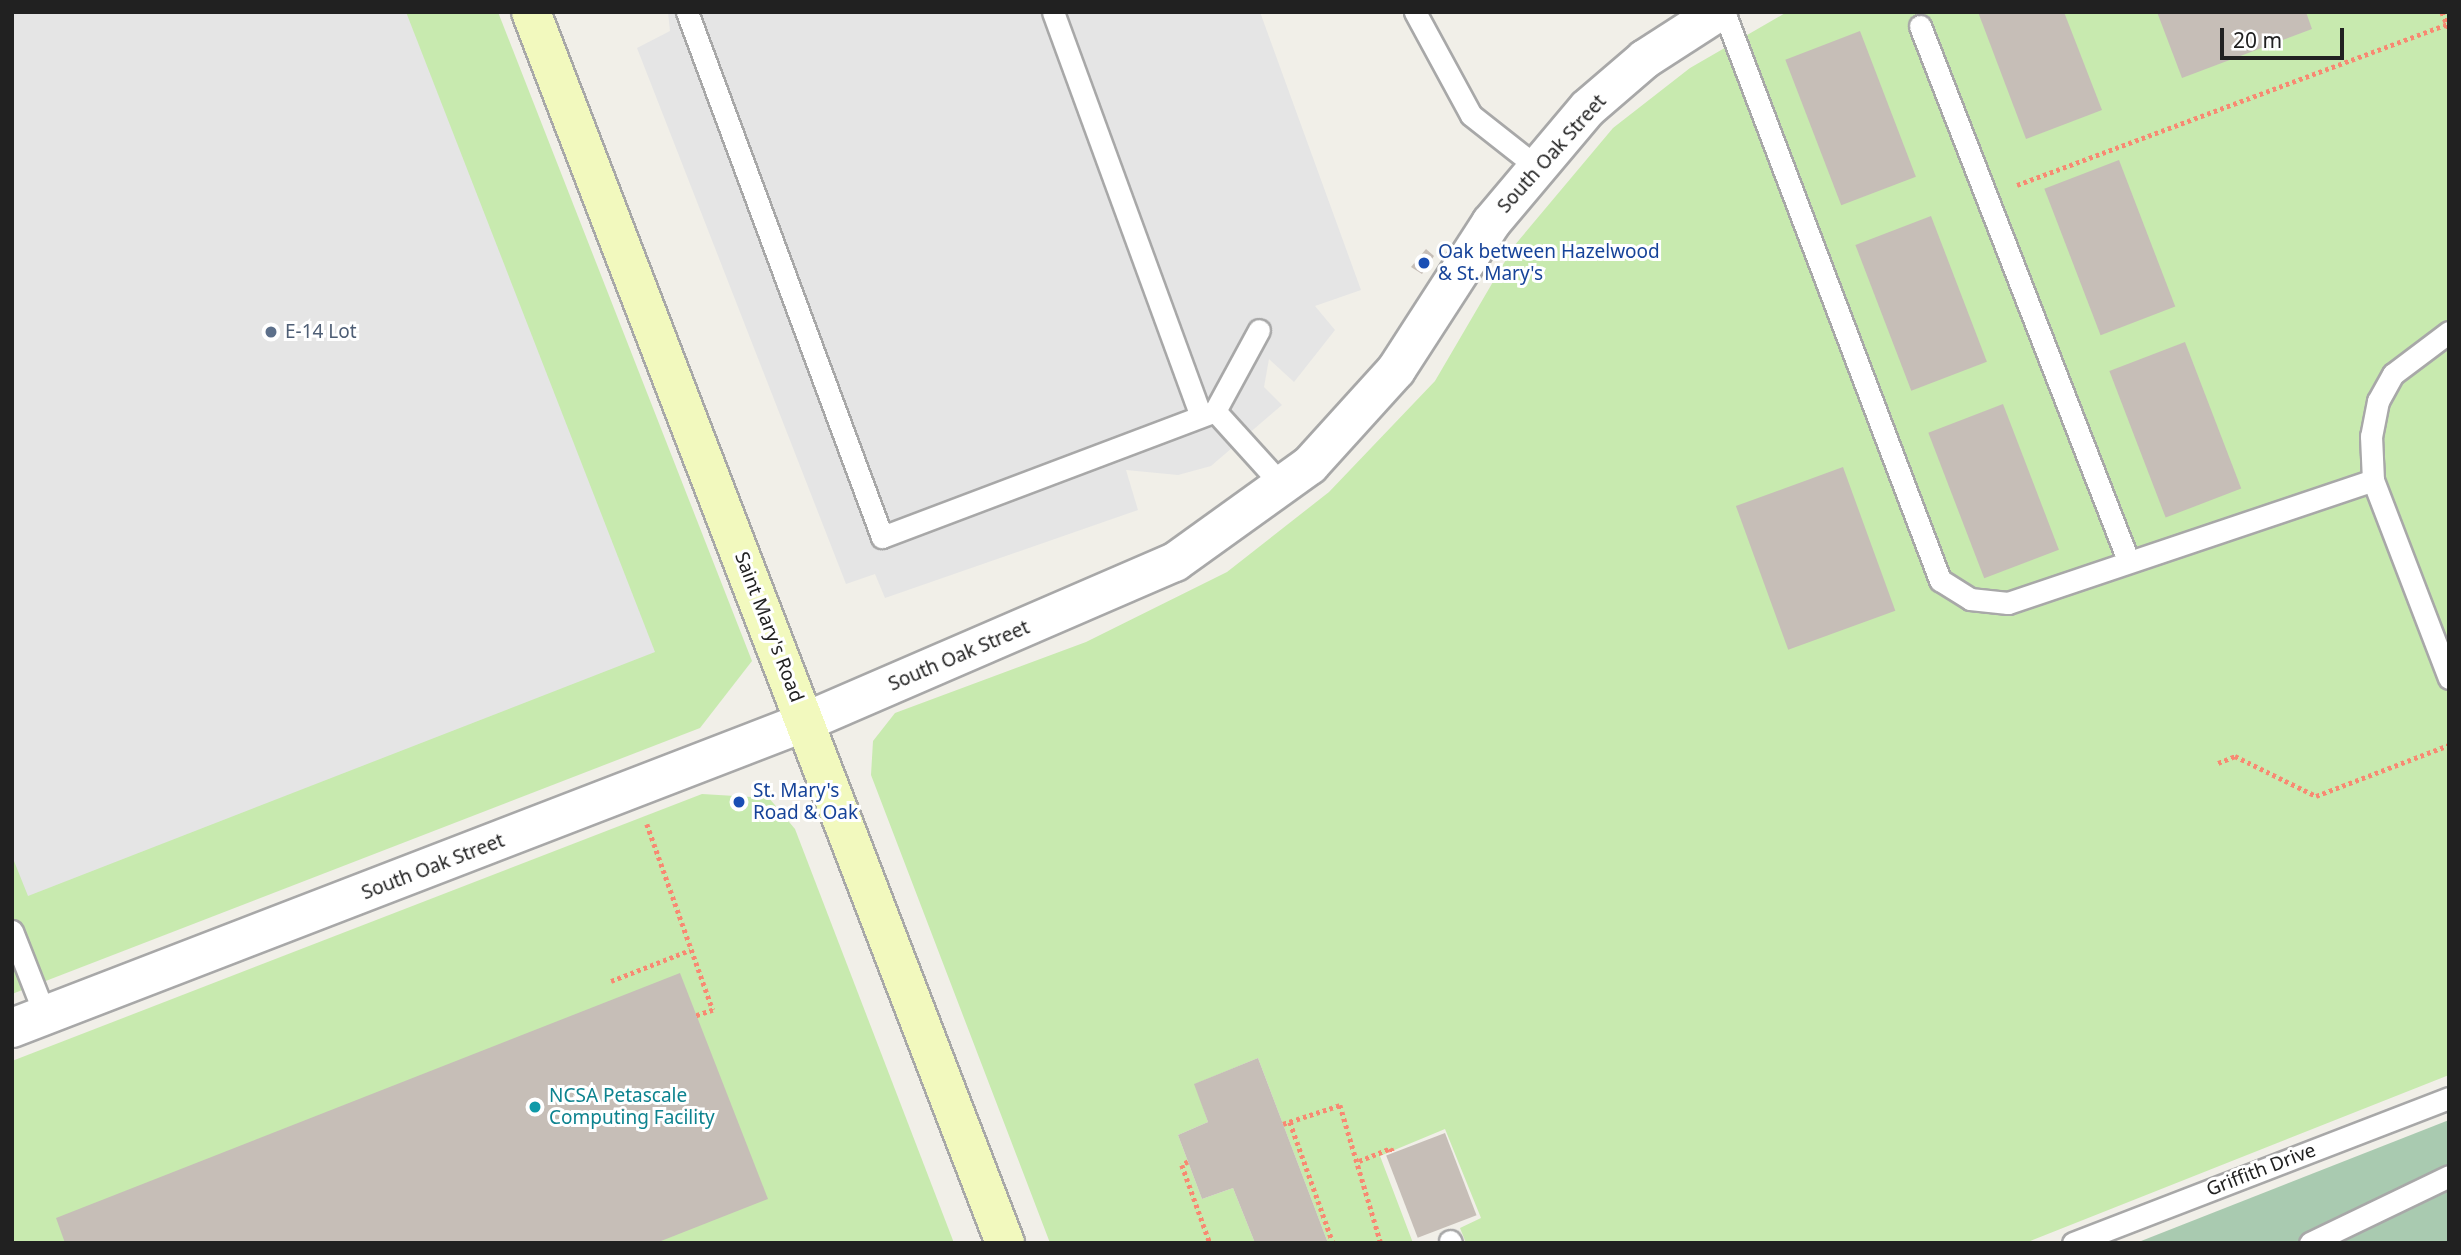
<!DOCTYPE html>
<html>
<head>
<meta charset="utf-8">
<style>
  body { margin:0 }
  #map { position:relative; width:2461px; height:1255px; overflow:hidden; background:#f1efe8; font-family:"Noto Sans",sans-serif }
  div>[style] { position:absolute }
  .grass>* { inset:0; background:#c8eaaf }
  .cemetery>* { inset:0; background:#a9cab0 }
  .parking>* { inset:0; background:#e5e5e5 }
  .building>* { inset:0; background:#c6beb7; transform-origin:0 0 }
  .path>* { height:4.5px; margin-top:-2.25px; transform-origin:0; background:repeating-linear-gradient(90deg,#f88972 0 3.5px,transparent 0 7px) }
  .roads { filter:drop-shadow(2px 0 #a8a8a8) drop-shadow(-2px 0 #a8a8a8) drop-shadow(0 2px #a8a8a8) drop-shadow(0 -2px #a8a8a8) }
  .lane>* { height:21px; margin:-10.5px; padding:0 10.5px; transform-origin:10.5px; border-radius:10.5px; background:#fff }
  .street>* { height:38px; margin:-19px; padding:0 19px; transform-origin:19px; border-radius:19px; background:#fff }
  .secondary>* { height:38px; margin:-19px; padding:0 19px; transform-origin:19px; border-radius:19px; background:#f2f9be }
  .dots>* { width:19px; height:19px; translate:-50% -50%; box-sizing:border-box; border:4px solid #fff; border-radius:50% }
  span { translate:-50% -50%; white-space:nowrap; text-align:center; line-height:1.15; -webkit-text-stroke:6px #fff; paint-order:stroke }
  .street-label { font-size:19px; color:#212121 }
  .transit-label { font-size:19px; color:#164399 }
  .left { translate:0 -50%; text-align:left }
  .service-label { font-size:19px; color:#4e5e75 }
  .culture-label { font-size:19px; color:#0d838f }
  .frame { position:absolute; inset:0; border:14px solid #212121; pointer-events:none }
  .scale { position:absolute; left:2220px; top:28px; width:124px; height:32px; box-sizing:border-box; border:4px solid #212121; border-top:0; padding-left:9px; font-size:21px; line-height:24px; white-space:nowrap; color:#212121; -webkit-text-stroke:5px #fff; paint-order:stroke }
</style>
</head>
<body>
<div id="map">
  <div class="grass">
    <div style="clip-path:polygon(12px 12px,498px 12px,752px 661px,700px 728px,12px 994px)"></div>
    <div style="clip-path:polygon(1787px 12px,2449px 12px,2449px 1075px,2025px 1243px,1466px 1243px,1460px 1228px,1481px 1218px,1445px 1129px,1380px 1156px,1413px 1243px,1328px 1243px,1258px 1058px,1195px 1084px,1208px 1122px,1178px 1135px,1202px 1199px,1233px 1188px,1255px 1243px,1050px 1243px,871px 775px,873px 741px,895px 713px,1086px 642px,1227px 572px,1329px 492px,1435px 381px,1514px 246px,1613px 128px,1690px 68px)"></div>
    <div style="clip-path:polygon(702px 794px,769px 798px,795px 829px,954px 1243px,12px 1243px,12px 1061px)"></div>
  </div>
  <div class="cemetery">
    <div style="clip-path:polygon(2449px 1120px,2449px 1243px,2136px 1243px)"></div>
  </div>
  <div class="parking">
    <div style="clip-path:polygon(12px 12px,406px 12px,655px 652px,28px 896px,12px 856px)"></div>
    <div style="clip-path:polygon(668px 12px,1260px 12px,1361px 290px,1315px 306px,1335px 330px,1294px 382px,1269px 359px,1264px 387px,1282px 405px,1211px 466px,1178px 475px,1126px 470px,1138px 510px,885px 598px,875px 574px,846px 584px,637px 48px,670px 31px)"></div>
  </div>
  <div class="building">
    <div style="clip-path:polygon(1978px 12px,2064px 12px,2102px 110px,2026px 139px)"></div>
    <div style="clip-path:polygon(2157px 12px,2306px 12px,2312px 29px,2182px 78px)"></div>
    <div style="left:1860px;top:31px;width:156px;height:80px;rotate:69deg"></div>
    <div style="left:2119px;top:160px;width:157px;height:80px;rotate:69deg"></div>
    <div style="left:1931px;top:216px;width:156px;height:81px;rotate:69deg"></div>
    <div style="clip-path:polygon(1426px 249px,1434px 256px,1422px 274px,1411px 267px)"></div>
    <div style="left:2185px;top:342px;width:157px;height:81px;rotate:69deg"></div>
    <div style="left:2003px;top:404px;width:156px;height:80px;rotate:69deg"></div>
    <div style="left:1843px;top:467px;width:153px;height:114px;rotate:70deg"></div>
    <div style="clip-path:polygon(680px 973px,768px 1199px,656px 1243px,65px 1243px,56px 1218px)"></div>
    <div style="clip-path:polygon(1258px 1058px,1283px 1124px,1328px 1243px,1255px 1243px,1233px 1188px,1202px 1199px,1178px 1135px,1208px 1122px,1194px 1084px)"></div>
    <div style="left:1445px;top:1133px;width:88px;height:63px;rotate:69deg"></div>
  </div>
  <div class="path">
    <div style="left:2442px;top:12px;width:18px;rotate:68deg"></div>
    <div style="left:2017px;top:185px;width:459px;rotate:-20.5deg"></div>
    <div style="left:2218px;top:763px;width:18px;rotate:-22deg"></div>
    <div style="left:2235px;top:756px;width:90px;rotate:26.3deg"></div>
    <div style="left:2316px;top:796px;width:142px;rotate:-21deg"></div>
    <div style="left:647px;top:824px;width:197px;rotate:70.5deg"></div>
    <div style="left:713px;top:1010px;width:18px;rotate:161deg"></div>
    <div style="left:611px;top:981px;width:85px;rotate:-21.4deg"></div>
    <div style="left:1290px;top:1122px;width:128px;rotate:70.4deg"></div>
    <div style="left:1283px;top:1124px;width:60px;rotate:-18.4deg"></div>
    <div style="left:1340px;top:1105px;width:144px;rotate:73.5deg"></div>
    <div style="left:1359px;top:1161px;width:35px;rotate:-22deg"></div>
    <div style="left:1391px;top:1148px;width:5px;rotate:68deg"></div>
    <div style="left:1188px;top:1162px;width:7px;rotate:153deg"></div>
    <div style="left:1182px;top:1165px;width:83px;rotate:70.3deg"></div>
  </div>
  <div class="roads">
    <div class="lane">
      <div style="left:687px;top:12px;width:560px;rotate:69.62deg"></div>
      <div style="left:882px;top:537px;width:356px;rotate:-20.7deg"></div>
      <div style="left:1215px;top:411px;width:92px;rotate:-61.5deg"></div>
      <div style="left:1053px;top:12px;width:430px;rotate:69.9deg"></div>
      <div style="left:1415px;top:12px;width:117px;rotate:61.5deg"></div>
      <div style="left:1471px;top:115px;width:84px;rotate:38.2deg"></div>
      <div style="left:1724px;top:12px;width:608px;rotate:69.18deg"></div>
      <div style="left:1940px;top:580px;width:36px;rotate:32deg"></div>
      <div style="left:1970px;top:599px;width:38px;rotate:6deg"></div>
      <div style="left:2008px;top:603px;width:385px;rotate:-18.6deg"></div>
      <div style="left:1920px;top:26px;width:573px;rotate:68.72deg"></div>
      <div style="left:2449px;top:332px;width:70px;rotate:143.1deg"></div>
      <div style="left:2393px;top:374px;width:31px;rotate:119deg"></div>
      <div style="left:2378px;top:401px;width:36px;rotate:101deg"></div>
      <div style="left:2371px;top:436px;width:44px;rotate:87.4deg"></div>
      <div style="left:2373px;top:480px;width:212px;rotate:69deg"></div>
      <div style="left:1215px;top:411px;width:101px;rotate:47.8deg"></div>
      <div style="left:12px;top:931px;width:90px;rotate:68.6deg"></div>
      <div style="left:1450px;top:1241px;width:2px;rotate:63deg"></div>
      <div style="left:2073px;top:1243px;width:403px;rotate:-21.1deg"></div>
      <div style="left:2310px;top:1243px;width:154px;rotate:-25.7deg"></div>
    </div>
    <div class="street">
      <div style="left:12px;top:1028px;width:850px;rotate:-21.1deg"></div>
      <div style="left:805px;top:722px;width:403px;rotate:-23.4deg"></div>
      <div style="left:1175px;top:562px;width:166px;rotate:-35.7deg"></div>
      <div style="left:1310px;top:465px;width:128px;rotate:-47.8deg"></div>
      <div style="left:1396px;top:370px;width:175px;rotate:-57.1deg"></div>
      <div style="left:1491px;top:223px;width:150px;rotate:-49.9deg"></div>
      <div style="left:1588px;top:108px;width:75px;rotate:-40.7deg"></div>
      <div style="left:1645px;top:59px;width:87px;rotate:-32.8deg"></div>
    </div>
    <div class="secondary">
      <div style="left:531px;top:12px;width:1319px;rotate:68.94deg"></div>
    </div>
  </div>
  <div class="dots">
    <div style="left:1424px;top:263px;background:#1a4fb4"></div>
    <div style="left:271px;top:332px;background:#5c6f8a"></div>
    <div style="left:739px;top:802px;background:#1a4fb4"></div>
    <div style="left:535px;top:1107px;background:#0f9aa8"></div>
  </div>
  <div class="street-label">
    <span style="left:1552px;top:154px;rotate:-48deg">South Oak Street</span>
    <span style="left:769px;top:627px;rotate:69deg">Saint Mary's Road</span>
    <span style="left:959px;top:656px;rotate:-23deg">South Oak Street</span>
    <span style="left:433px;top:867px;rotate:-21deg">South Oak Street</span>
    <span style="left:2261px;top:1170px;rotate:-21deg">Griffith Drive</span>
  </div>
  <div class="transit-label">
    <span class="left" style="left:1438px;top:263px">Oak between Hazelwood<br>&amp; St. Mary's</span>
    <span class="left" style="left:753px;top:802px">St. Mary's<br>Road &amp; Oak</span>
  </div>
  <div class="service-label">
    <span class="left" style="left:285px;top:332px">E-14 Lot</span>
  </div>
  <div class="culture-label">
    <span class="left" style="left:549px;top:1107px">NCSA Petascale<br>Computing Facility</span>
  </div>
  <div class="frame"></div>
  <div class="scale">20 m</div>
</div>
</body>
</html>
